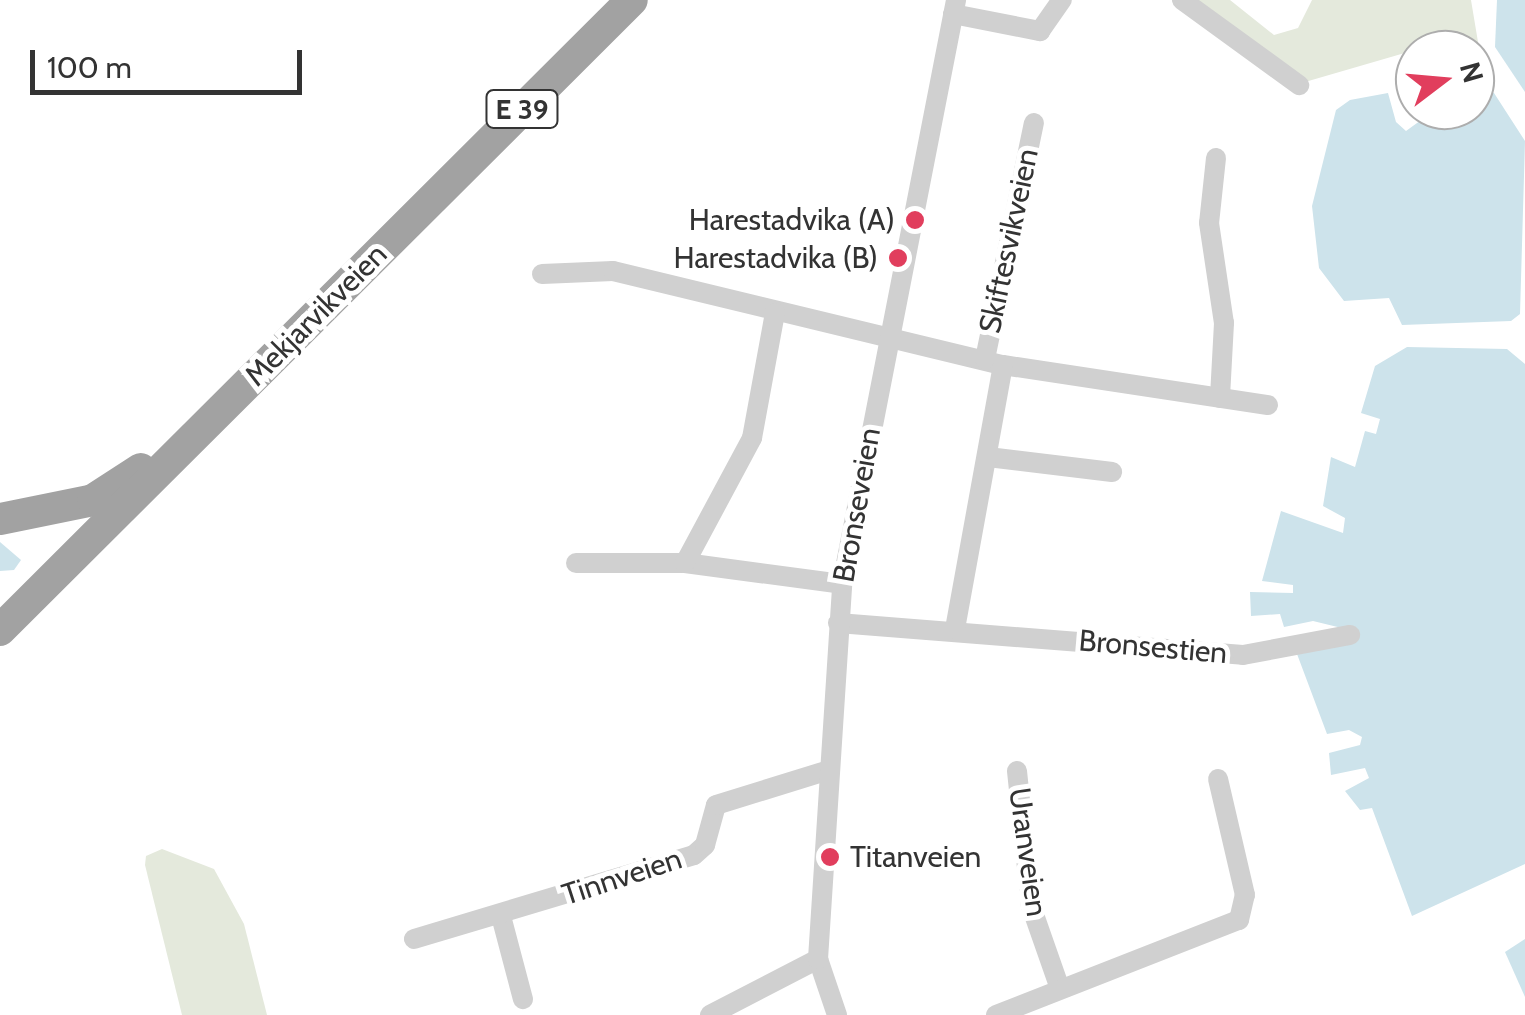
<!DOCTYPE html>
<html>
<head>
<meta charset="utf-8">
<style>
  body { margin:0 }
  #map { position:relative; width:1525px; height:1015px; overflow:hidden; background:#fff; font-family:Cabin,sans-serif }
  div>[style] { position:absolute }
  .green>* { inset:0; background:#e4e9dc }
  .water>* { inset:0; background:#cde3eb }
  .minor>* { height:20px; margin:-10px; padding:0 10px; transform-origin:10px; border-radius:10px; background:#d0d0d0 }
  .trunk>* { height:32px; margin:-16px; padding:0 16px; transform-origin:16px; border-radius:16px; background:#a2a2a2 }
  .dots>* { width:28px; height:28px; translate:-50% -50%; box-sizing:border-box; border:5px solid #fff; border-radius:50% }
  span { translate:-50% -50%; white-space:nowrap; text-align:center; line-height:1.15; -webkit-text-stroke:10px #fff; paint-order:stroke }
  .shield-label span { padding:2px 8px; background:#fff; border:2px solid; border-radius:8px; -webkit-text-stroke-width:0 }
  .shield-label { font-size:28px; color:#333; font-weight:700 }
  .poi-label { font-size:30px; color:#333 }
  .right { translate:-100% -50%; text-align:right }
  .left { translate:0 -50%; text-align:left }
  .street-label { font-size:30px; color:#333 }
  .north { position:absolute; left:1395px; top:30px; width:100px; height:100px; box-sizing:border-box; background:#fff; border:2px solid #adadad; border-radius:50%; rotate:74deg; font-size:28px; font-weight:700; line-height:40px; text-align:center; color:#333 }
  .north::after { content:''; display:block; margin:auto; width:35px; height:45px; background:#e13e5d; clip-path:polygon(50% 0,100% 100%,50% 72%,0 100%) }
  .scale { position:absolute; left:30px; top:50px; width:272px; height:45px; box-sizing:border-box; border:5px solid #333; border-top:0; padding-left:12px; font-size:30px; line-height:35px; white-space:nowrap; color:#333; -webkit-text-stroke:8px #fff; paint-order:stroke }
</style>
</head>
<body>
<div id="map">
  <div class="green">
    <div style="clip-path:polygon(1195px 0,1230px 0,1274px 35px,1298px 28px,1312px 0,1471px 0,1480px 54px,1415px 50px,1305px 82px)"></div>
    <div style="clip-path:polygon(162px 849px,214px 869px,244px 924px,267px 1015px,182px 1015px,145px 865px,146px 856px)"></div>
  </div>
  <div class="water">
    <div style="clip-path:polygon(1497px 0,1525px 0,1525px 92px,1495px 47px)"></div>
    <div style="clip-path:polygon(1475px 80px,1494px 93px,1525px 141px,1520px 314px,1511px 321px,1402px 325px,1389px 298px,1344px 301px,1319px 268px,1312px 206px,1336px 110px,1350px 100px,1388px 93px,1396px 122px,1406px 131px,1435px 110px,1475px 110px)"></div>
    <div style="clip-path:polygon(1407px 347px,1507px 349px,1525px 364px,1525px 864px,1412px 916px,1372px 808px,1360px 810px,1345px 791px,1369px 778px,1365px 768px,1331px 775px,1329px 753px,1360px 745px,1362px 737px,1349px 730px,1327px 734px,1297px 654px,1350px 630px,1313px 621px,1284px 627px,1280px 614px,1251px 616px,1250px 592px,1293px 593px,1293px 585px,1262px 581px,1281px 511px,1343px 533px,1345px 518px,1323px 506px,1331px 457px,1355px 467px,1365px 431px,1376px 434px,1380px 419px,1361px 413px,1375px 366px)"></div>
    <div style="clip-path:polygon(0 542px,21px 560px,14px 570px,0 571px)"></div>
    <div style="clip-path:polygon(1525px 939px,1525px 997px,1505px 952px)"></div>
  </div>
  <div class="minor">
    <div style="left:1182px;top:0;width:145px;rotate:36deg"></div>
    <div style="left:953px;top:14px;width:89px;rotate:11.1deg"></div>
    <div style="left:1040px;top:31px;width:38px;rotate:-55deg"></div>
    <div style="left:1216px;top:158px;width:65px;rotate:96.1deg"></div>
    <div style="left:1209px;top:223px;width:101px;rotate:81.5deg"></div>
    <div style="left:1224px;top:323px;width:75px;rotate:93.1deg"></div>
    <div style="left:542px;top:274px;width:71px;rotate:-2.4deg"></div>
    <div style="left:613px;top:271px;width:401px;rotate:13.6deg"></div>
    <div style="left:1003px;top:365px;width:268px;rotate:8.6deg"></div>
    <div style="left:985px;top:359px;width:241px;rotate:-78.3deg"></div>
    <div style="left:988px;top:457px;width:125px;rotate:6.9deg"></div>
    <div style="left:576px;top:563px;width:109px"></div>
    <div style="left:685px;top:563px;width:158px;rotate:7.6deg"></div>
    <div style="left:685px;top:563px;width:142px;rotate:-61.8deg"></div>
    <div style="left:752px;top:438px;width:127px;rotate:-79.6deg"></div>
    <div style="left:838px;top:623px;width:406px;rotate:4.5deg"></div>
    <div style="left:1243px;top:655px;width:109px;rotate:-10.6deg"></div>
    <div style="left:955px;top:629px;width:268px;rotate:-79.7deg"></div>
    <div style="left:1017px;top:771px;width:136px;rotate:84.1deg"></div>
    <div style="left:1031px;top:906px;width:88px;rotate:70.7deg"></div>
    <div style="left:501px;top:916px;width:86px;rotate:75.2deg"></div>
    <div style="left:414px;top:939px;width:292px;rotate:-16.7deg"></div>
    <div style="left:694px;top:855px;width:15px;rotate:-42deg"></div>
    <div style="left:705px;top:845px;width:41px;rotate:-74.6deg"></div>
    <div style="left:716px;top:805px;width:115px;rotate:-17.2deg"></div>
    <div style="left:710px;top:1015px;width:122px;rotate:-27.4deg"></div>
    <div style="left:837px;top:1015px;width:59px;rotate:-108.7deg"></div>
    <div style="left:818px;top:959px;width:376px;rotate:-86.3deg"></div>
    <div style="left:842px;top:584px;width:595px;rotate:-78.95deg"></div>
    <div style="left:996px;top:1015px;width:261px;rotate:-21.4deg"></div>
    <div style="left:1239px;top:920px;width:26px;rotate:-77deg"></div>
    <div style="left:1245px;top:895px;width:119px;rotate:-103.1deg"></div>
  </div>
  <div class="trunk">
    <div style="left:0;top:519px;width:95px;rotate:-11.5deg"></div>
    <div style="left:93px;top:500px;width:57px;rotate:-32.9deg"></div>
    <div style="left:0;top:630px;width:892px;rotate:-44.91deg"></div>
  </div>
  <div class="dots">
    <div style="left:915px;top:220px;background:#e13e5d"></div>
    <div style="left:898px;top:258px;background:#e13e5d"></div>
    <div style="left:830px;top:857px;background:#e13e5d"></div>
  </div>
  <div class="shield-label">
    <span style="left:522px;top:109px">E 39</span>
  </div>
  <div class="poi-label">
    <span class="right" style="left:895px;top:220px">Harestadvika (A)</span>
    <span class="right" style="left:878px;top:258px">Harestadvika (B)</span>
    <span class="left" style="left:850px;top:857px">Titanveien</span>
  </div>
  <div class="street-label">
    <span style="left:1009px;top:241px;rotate:-78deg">Skiftesvikveien</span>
    <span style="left:316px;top:315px;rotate:-45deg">Mekjarvikveien</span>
    <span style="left:857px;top:505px;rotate:-80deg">Bronseveien</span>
    <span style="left:1153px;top:647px;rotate:5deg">Bronsestien</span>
    <span style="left:1028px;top:852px;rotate:82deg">Uranveien</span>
    <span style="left:622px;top:877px;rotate:-18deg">Tinnveien</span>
  </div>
  <div class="north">N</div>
  <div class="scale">100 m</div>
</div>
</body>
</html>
